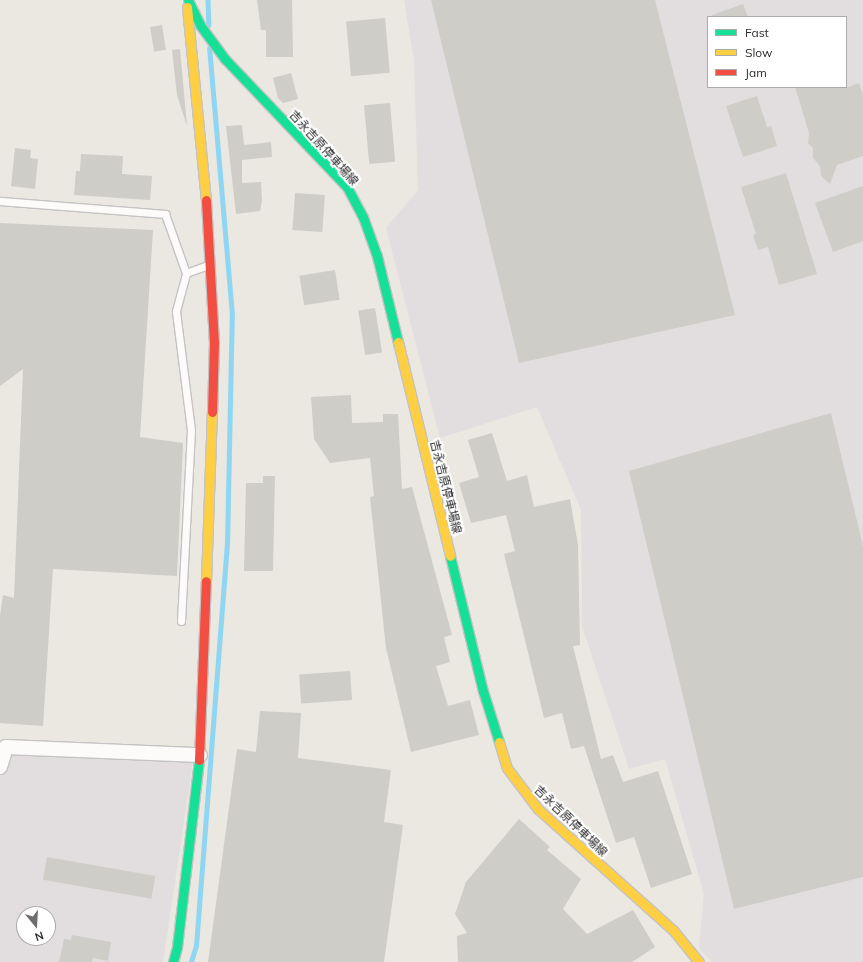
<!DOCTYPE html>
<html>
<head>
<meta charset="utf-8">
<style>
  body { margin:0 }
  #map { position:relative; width:863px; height:962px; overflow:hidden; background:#ebe7e1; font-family:Mulish,"Noto Sans JP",sans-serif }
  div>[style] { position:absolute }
  .industrial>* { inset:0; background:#e2dee0 }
  .stream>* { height:4.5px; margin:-2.25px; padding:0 2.25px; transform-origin:2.25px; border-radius:2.25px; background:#8fd6f2 }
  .building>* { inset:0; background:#cfcdc8; transform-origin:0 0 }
  .roads { filter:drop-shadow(1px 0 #c4c3c3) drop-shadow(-1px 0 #c4c3c3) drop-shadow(0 1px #c4c3c3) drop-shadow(0 -1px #c4c3c3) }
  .lane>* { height:7px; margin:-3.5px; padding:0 3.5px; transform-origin:3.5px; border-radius:3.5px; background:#fcfbfa }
  .street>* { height:14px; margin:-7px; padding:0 7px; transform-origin:7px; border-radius:7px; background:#fcfbfa }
  .fast>* { height:9px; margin:-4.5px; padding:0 4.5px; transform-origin:4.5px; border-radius:4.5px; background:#16e098 }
  .slow>* { height:9px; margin:-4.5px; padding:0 4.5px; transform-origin:4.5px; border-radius:4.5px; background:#ffcf43 }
  .jam>* { height:9px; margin:-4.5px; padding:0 4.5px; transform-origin:4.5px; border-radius:4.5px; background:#f24e42 }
  span { translate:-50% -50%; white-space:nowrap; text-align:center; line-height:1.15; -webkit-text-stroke:4px #fff; paint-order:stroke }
  .street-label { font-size:12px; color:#2c2c2c }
  .legend { position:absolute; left:707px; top:16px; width:140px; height:72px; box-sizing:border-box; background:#fff; border:1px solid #ababab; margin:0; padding:5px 7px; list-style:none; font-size:12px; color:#2c2c2c }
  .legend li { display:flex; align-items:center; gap:8px; height:20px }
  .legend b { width:20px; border:1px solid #ababab }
  .north { position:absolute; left:16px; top:906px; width:40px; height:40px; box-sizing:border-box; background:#fff; border:1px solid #ababab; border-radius:50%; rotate:162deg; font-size:11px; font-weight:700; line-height:16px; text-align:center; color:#2c2c2c }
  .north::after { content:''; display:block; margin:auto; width:14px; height:18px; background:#6f6d6b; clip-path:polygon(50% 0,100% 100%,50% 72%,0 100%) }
</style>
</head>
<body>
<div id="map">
  <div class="industrial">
    <div style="clip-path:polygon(evenodd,404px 0,863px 0,863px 962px,712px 962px,699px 948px,704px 894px,665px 759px,629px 769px,582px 626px,581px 510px,537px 407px,440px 438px,386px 228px,418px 190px,414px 61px,404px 0,708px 17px,846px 17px,846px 87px,708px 87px,708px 17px)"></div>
    <div style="clip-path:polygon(evenodd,6px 747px,194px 755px,163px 962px,0 962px,0 766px,6px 747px,24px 914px,48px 914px,48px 938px,24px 938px,24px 914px)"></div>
  </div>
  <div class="stream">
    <div style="left:208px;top:0;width:25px;rotate:88deg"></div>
    <div style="left:191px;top:962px;width:17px;rotate:-73deg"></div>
    <div style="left:196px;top:946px;width:402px;rotate:-85.6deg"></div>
    <div style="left:227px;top:545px;width:230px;rotate:-88.8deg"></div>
    <div style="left:232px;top:315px;width:267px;rotate:-94.9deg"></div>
  </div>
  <div class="building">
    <div style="clip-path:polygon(257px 0,292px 0,293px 57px,266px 57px,266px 30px,261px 30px)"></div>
    <div style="clip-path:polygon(431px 0,655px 0,735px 315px,519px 363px)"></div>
    <div style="clip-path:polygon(743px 4px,748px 17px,712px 17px,712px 15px)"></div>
    <div style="left:385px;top:18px;width:55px;height:39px;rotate:85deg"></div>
    <div style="left:162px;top:25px;width:25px;height:12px;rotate:81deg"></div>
    <div style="clip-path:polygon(180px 49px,187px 126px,177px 95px,172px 50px)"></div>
    <div style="clip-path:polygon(291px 73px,298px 99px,283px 103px,278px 98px,273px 78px)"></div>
    <div style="clip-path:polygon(859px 83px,863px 95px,863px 156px,837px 165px,830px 184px,821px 176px,820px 166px,813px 158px,813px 148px,808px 143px,809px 133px,795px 87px,848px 87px)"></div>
    <div style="clip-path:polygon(757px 96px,767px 127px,771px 126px,777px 146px,743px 157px,726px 106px)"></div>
    <div style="left:390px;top:103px;width:59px;height:26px;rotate:85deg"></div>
    <div style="clip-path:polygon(242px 125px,244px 145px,271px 142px,272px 157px,242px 160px,242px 183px,261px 182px,262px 200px,260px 211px,236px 214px,226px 126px)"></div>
    <div style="clip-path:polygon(15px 148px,31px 150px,30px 158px,38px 159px,35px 189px,11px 186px)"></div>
    <div style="clip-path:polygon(81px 154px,123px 156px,122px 174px,152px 176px,150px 200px,74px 195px,76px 171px,80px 171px)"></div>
    <div style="clip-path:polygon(786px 173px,817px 274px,779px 285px,768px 247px,758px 250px,753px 235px,756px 234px,741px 187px)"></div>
    <div style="clip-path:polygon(863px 186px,863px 241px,833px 252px,815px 203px)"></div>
    <div style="left:295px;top:193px;width:30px;height:37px;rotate:4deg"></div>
    <div style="clip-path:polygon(0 223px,153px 230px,140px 437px,183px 443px,177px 576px,53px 569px,43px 726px,0 723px,0 616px,3px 595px,14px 598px,23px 369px,0 386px)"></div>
    <div style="left:335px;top:270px;width:30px;height:36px;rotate:81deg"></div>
    <div style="left:375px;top:308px;width:45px;height:17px;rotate:81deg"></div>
    <div style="clip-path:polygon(351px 395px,352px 423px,383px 422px,383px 414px,398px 414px,402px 489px,412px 487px,452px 635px,444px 637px,450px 662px,436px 666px,448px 706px,470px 700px,479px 735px,411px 752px,386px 648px,370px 497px,374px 496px,370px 458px,330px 463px,314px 439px,311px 397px)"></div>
    <div style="clip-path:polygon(831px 413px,863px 546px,863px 877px,734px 909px,629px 471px)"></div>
    <div style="clip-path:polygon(492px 433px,507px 481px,527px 475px,534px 507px,570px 499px,578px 545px,580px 645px,573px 646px,601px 759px,613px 755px,623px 782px,658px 771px,692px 874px,651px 888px,634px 837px,616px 843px,584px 746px,571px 749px,562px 713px,544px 718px,504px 554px,515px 551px,506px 515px,471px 523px,459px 483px,479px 477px,468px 440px)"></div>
    <div style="clip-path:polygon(263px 476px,275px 476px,273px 571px,244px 571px,246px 483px,263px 483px)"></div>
    <div style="left:350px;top:671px;width:29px;height:51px;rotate:86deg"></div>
    <div style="clip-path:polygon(260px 711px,301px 713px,298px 758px,391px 770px,384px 822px,403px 825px,384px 962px,208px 962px,237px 749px,256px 752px)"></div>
    <div style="clip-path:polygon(519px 819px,550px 847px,547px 850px,581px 879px,563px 909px,587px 934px,633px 910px,655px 947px,632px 962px,458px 962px,457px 936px,467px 933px,455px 914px,466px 882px)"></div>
    <div style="left:47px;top:857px;width:110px;height:23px;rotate:10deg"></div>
    <div style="clip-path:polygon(72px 935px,111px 942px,108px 961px,93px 958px,92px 962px,59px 962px,64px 939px,71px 940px)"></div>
  </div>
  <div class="roads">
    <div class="lane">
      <div style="left:0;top:201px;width:166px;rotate:4.5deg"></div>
      <div style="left:165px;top:214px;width:63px;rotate:70.4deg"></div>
      <div style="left:186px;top:273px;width:23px;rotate:-20deg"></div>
      <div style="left:181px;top:621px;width:191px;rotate:-87deg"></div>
      <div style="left:191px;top:430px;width:120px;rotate:-97.2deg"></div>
      <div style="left:176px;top:311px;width:39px;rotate:-75deg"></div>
    </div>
    <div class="street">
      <div style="left:0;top:767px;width:21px;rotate:-73deg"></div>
      <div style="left:6px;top:747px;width:194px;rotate:2.4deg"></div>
    </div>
    <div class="fast">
      <div style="left:188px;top:0;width:28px;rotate:64deg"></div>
      <div style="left:200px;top:25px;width:42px;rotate:53.7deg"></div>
      <div style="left:225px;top:59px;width:177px;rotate:46.4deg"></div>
      <div style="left:347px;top:187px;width:34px;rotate:62deg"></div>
      <div style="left:363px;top:217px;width:41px;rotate:70.3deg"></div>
      <div style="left:377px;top:256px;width:89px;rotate:76.3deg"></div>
      <div style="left:450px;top:556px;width:139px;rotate:76.3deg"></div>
      <div style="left:483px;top:691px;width:53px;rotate:72.6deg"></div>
      <div style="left:173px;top:962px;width:16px;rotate:-75deg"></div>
      <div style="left:177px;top:947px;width:188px;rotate:-83.3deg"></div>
    </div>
    <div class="slow">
      <div style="left:187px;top:7px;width:194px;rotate:84.4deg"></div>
      <div style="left:398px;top:342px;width:220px;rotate:76.3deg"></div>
      <div style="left:206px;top:581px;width:169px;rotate:-88deg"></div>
      <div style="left:499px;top:742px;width:27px;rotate:73deg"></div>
      <div style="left:507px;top:768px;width:51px;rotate:52.9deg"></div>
      <div style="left:538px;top:809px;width:181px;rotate:41.9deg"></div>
      <div style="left:673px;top:930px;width:41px;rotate:50.9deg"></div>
    </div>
    <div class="jam">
      <div style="left:206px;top:200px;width:142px;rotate:86.8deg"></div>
      <div style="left:214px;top:342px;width:70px;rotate:91.6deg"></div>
      <div style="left:199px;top:760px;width:179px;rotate:-87.8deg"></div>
    </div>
  </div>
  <div class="street-label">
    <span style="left:324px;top:148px;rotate:48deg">吉永吉原停車場線</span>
    <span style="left:446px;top:487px;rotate:76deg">吉永吉原停車場線</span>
    <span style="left:571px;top:821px;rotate:44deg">吉永吉原停車場線</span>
  </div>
  <ul class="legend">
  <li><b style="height:5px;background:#16e098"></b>Fast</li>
  <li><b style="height:5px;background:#ffcf43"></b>Slow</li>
  <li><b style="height:5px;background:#f24e42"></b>Jam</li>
  </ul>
  <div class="north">N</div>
</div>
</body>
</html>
